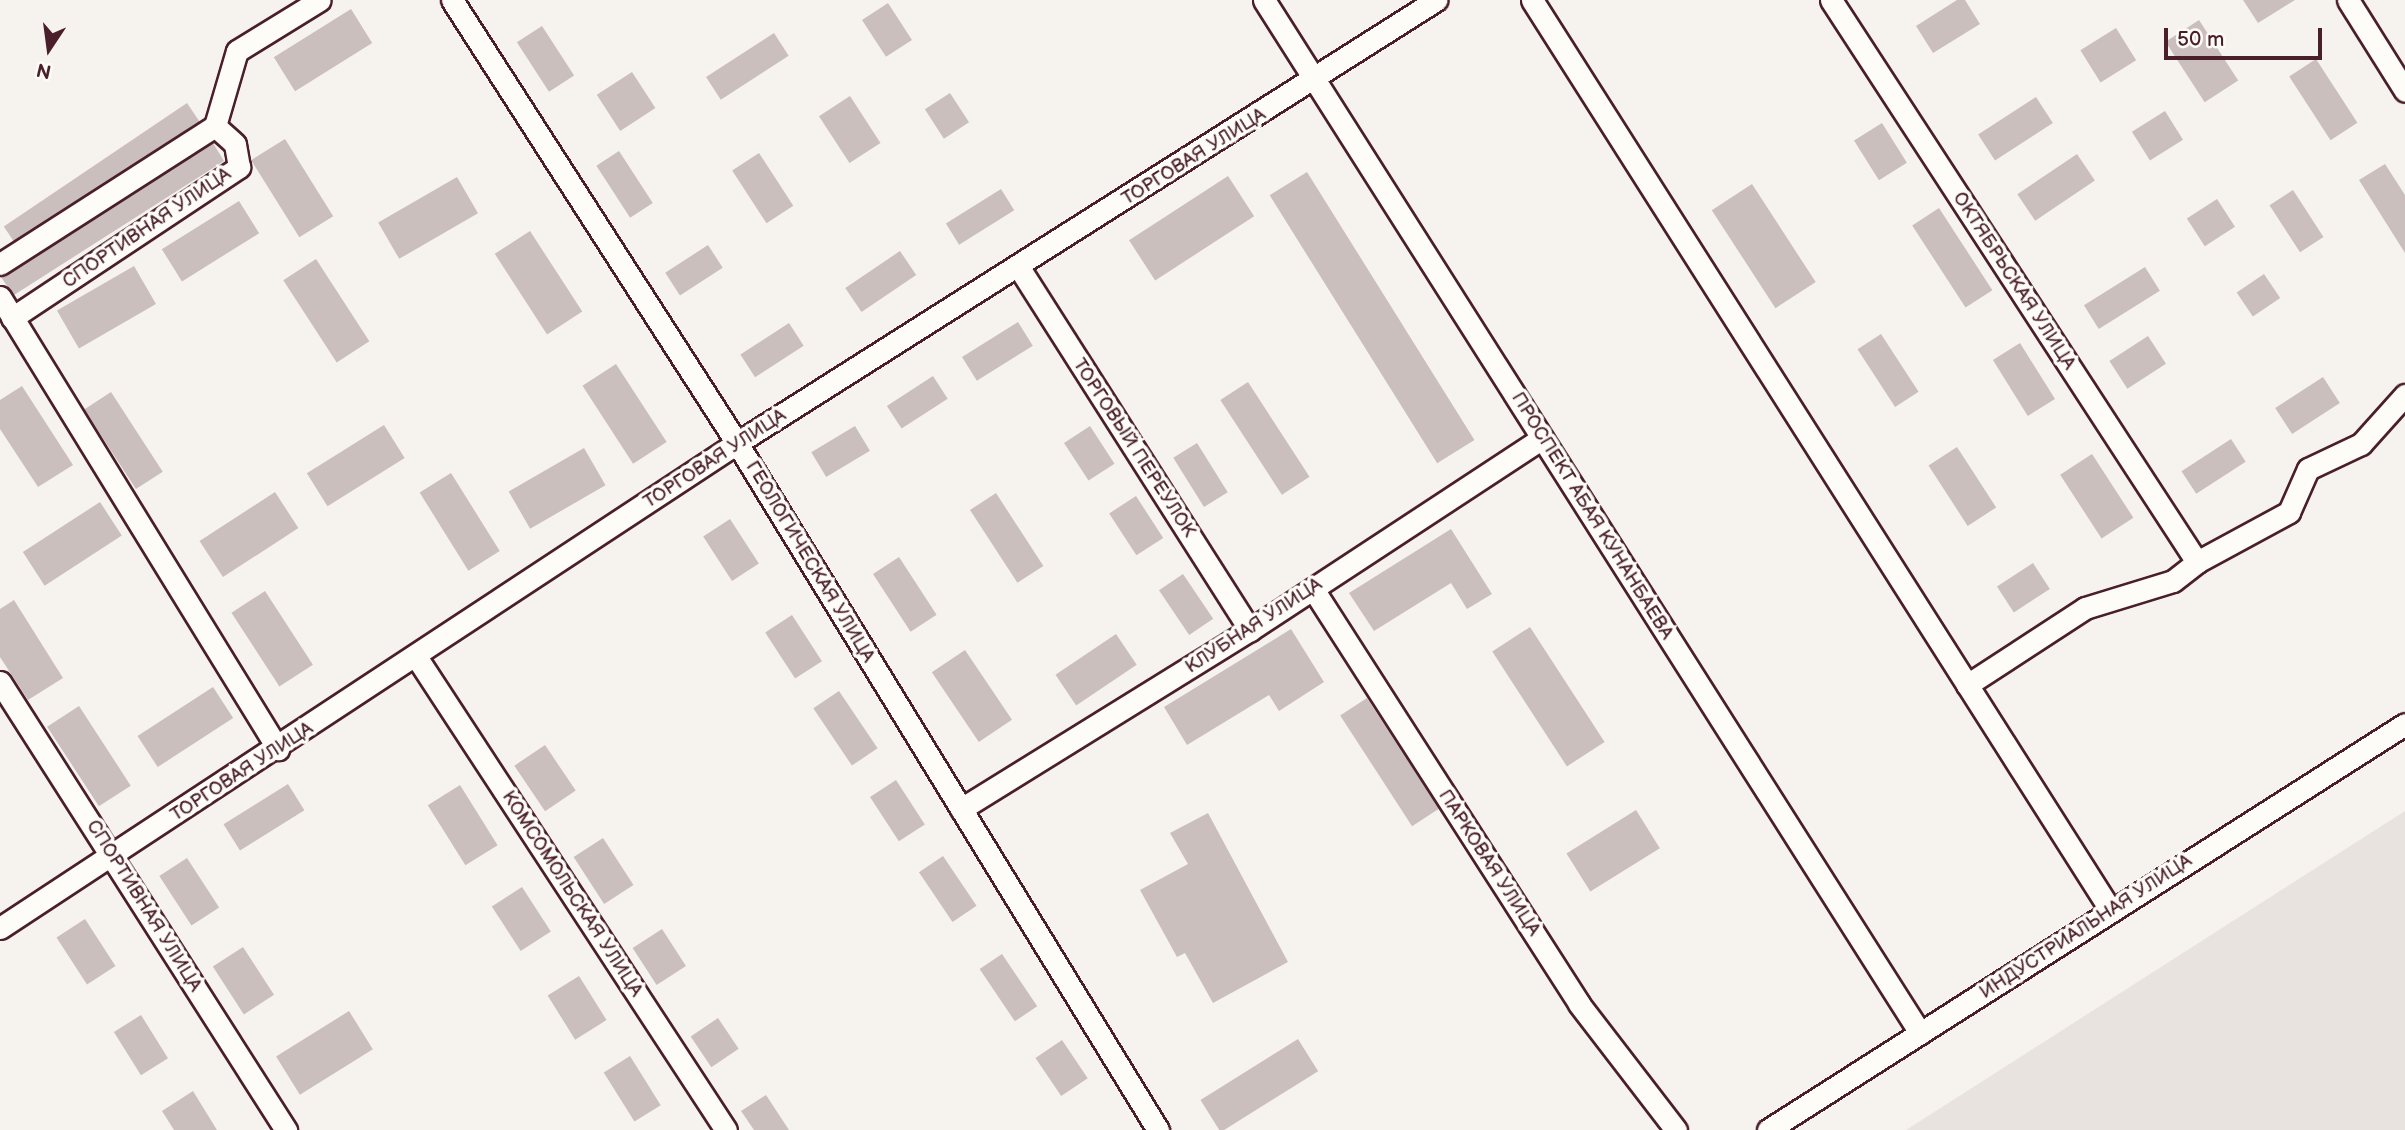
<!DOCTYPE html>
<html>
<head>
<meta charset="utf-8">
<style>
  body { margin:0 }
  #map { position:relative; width:2405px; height:1130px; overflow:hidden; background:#f6f3ef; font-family:"Balsamiq Sans",sans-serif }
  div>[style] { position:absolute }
  .built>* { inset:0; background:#e9e3e0 }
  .building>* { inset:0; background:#cbbfbe; transform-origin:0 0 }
  .roads { filter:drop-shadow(2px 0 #4a1f2b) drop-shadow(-2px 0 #4a1f2b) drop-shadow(0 2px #4a1f2b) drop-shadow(0 -2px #4a1f2b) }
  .minor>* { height:21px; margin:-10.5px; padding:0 10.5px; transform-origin:10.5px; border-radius:10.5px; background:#fdfcf7 }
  span { translate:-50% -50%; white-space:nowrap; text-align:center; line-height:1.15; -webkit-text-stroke:7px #fdfcf7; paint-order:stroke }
  .street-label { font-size:19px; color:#4a1f2b }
  .north { position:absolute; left:14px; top:14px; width:70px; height:70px; -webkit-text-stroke:5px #fdfcf7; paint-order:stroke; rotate:193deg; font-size:19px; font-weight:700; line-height:28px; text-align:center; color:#4a1f2b }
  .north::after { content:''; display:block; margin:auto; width:24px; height:32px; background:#4a1f2b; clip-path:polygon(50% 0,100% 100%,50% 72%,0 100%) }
  .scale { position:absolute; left:2164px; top:28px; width:158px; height:32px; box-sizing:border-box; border:4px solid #4a1f2b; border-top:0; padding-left:9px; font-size:21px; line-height:24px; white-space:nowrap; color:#4a1f2b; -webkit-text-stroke:5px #fdfcf7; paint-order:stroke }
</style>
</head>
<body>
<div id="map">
  <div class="built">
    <div style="clip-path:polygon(2405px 811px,2405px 1130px,1906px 1130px)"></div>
  </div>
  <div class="building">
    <div style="clip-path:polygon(1957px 0,1965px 0,1980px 24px,1933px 53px,1916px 26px)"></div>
    <div style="clip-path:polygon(2243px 0,2295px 0,2258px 23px)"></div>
    <div style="left:888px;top:3px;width:44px;height:31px;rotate:57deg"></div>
    <div style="left:351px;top:9px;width:40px;height:91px;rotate:58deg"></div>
    <div style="left:2199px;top:20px;width:72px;height:40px;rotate:57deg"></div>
    <div style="left:542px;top:26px;width:59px;height:30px;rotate:57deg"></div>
    <div style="left:2116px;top:28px;width:38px;height:42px;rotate:58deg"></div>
    <div style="left:774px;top:33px;width:27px;height:81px;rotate:57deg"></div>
    <div style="left:2316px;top:59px;width:76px;height:32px;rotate:57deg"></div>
    <div style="left:632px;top:72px;width:43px;height:42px;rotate:57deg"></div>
    <div style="left:950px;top:93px;width:35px;height:30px;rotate:57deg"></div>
    <div style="left:850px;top:96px;width:56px;height:37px;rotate:57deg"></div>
    <div style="left:2036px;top:97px;width:31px;height:69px;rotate:57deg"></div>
    <div style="left:187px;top:103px;width:22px;height:221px;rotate:56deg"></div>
    <div style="left:2165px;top:111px;width:34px;height:39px;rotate:58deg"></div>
    <div style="left:1882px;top:123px;width:47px;height:33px;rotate:58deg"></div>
    <div style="left:285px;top:139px;width:91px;height:40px;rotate:58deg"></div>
    <div style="clip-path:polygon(213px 143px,224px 161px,14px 295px,7px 286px,1px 277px)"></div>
    <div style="left:619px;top:151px;width:62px;height:27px;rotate:57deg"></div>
    <div style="left:759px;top:153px;width:63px;height:32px;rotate:57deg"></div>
    <div style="left:2077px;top:154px;width:32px;height:72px;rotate:56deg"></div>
    <div style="clip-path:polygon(2385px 164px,2405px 195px,2405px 253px,2359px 180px)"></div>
    <div style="left:1307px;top:172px;width:316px;height:44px;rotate:58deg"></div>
    <div style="left:1228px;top:176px;width:48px;height:118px;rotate:57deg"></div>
    <div style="left:457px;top:177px;width:42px;height:91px;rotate:60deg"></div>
    <div style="left:1752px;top:184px;width:117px;height:48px;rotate:57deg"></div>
    <div style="left:1001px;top:189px;width:25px;height:65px;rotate:58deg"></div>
    <div style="left:2293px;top:190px;width:56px;height:28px;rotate:57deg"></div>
    <div style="left:2217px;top:199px;width:33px;height:36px;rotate:57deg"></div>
    <div style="left:239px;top:201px;width:38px;height:91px;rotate:58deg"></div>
    <div style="left:1939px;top:208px;width:98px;height:32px;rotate:57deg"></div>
    <div style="left:530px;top:231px;width:96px;height:42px;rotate:57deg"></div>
    <div style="left:708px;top:245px;width:27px;height:51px;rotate:57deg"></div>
    <div style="left:900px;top:251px;width:29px;height:66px;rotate:56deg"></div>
    <div style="left:316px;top:259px;width:98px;height:39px;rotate:57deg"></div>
    <div style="left:134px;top:266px;width:44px;height:89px;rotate:60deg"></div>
    <div style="left:2145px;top:267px;width:28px;height:72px;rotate:58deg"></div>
    <div style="left:2264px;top:274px;width:29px;height:33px;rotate:56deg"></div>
    <div style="left:1018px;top:322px;width:28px;height:66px;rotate:58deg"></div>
    <div style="left:789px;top:323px;width:27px;height:58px;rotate:57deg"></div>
    <div style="left:1881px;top:334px;width:69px;height:28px;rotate:57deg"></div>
    <div style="left:2148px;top:336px;width:33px;height:46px;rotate:57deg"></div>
    <div style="left:2020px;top:343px;width:66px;height:32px;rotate:58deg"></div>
    <div style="left:616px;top:364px;width:93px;height:40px;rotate:57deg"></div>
    <div style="left:933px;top:376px;width:27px;height:55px;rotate:57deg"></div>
    <div style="left:2323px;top:377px;width:31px;height:57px;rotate:57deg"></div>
    <div style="left:1248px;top:382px;width:113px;height:33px;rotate:57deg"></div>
    <div style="clip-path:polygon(22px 386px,73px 465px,38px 487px,0 429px,0 400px)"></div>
    <div style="left:111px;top:392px;width:95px;height:32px;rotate:57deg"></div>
    <div style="left:384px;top:425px;width:39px;height:91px;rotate:58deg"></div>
    <div style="left:855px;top:426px;width:29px;height:51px;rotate:59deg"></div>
    <div style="left:1090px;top:426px;width:45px;height:31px;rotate:57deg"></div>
    <div style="left:2231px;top:439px;width:27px;height:59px;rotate:57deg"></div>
    <div style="left:1197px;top:443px;width:58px;height:28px;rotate:58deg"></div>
    <div style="left:1957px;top:447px;width:72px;height:34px;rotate:57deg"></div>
    <div style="left:584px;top:448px;width:43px;height:87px;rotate:60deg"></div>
    <div style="left:2092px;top:454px;width:76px;height:38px;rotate:57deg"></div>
    <div style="left:451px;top:473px;width:92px;height:37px;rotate:58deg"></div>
    <div style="left:275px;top:492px;width:43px;height:90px;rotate:57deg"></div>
    <div style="left:996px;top:493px;width:87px;height:31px;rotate:57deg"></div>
    <div style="left:1136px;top:496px;width:50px;height:32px;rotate:57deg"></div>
    <div style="left:100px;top:502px;width:40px;height:92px;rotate:57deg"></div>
    <div style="left:730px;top:519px;width:53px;height:32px;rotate:57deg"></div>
    <div style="clip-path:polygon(1451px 529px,1492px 594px,1467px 609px,1451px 583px,1374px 631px,1349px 593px)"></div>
    <div style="left:899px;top:557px;width:69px;height:31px;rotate:57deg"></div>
    <div style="left:2033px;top:563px;width:31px;height:43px;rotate:57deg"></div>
    <div style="left:1183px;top:574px;width:54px;height:29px;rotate:56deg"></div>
    <div style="left:265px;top:591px;width:88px;height:40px;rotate:57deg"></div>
    <div style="clip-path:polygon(14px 600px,63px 678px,28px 700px,0 657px,0 609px)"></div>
    <div style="left:792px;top:615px;width:55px;height:32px;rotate:57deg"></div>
    <div style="left:1530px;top:627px;width:137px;height:45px;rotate:57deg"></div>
    <div style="clip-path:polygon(1291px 629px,1324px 682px,1279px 711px,1269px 695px,1187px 745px,1164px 707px)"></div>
    <div style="left:1116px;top:634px;width:37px;height:73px;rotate:56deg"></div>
    <div style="left:965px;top:650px;width:84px;height:40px;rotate:56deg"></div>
    <div style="left:213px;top:687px;width:37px;height:90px;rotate:57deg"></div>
    <div style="left:839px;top:691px;width:69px;height:31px;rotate:56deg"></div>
    <div style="left:1367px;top:698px;width:132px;height:32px;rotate:57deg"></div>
    <div style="left:79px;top:706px;width:95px;height:38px;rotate:57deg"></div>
    <div style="left:545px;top:745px;width:55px;height:37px;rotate:56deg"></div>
    <div style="left:896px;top:780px;width:53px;height:31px;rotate:57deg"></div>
    <div style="left:288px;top:784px;width:31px;height:76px;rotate:58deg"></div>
    <div style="left:460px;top:785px;width:71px;height:38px;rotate:58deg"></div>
    <div style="left:1636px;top:810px;width:45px;height:82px;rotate:58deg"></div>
    <div style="clip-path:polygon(1208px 813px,1288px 962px,1213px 1003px,1185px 953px,1177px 957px,1140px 890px,1188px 864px,1170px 833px)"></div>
    <div style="left:603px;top:838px;width:56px;height:35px;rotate:57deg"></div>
    <div style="left:943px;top:856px;width:60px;height:29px;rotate:56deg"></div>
    <div style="left:187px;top:858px;width:59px;height:33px;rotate:57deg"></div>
    <div style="left:522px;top:887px;width:53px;height:36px;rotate:57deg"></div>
    <div style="left:85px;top:919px;width:56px;height:34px;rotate:57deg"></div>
    <div style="left:662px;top:929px;width:44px;height:35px;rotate:57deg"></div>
    <div style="left:243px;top:947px;width:57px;height:36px;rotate:57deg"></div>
    <div style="left:1002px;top:954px;width:63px;height:27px;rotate:56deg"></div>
    <div style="left:579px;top:976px;width:52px;height:37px;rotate:58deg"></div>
    <div style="left:349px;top:1011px;width:45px;height:86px;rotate:58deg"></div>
    <div style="left:141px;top:1015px;width:51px;height:32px;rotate:58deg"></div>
    <div style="left:718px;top:1018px;width:37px;height:33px;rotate:56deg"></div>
    <div style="left:1298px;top:1039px;width:38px;height:115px;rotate:58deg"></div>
    <div style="left:1062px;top:1040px;width:46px;height:32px;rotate:56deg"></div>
    <div style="left:630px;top:1056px;width:58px;height:31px;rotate:58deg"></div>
    <div style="clip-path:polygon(193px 1091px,217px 1130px,174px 1130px,162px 1111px)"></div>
    <div style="clip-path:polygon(766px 1095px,789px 1130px,754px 1130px,741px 1111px)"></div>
  </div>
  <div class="roads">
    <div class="minor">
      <div style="left:452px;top:0;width:527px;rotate:57.25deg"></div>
      <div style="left:737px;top:443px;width:806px;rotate:58.5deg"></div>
      <div style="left:1264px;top:0;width:1224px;rotate:57.58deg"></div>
      <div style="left:1532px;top:0;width:1079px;rotate:57.56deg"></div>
      <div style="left:1831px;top:0;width:671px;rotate:56.93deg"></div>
      <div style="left:2348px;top:0;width:107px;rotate:57.9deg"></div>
      <div style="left:0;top:264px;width:255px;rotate:-32.7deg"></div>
      <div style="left:215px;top:126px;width:78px;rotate:-73.7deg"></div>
      <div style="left:237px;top:51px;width:97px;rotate:-31.6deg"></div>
      <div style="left:1018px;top:266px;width:432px;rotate:57.5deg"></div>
      <div style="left:0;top:297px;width:531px;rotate:58.41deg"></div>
      <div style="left:12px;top:318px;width:273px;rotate:-33.6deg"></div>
      <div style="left:239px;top:167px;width:23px;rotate:-100deg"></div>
      <div style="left:235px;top:144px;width:27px;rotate:-138deg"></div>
      <div style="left:1313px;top:589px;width:493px;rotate:57.3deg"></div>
      <div style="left:1579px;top:1004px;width:159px;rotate:52.4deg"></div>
      <div style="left:417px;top:658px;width:564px;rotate:56.79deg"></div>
      <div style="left:0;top:682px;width:532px;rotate:57.45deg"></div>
      <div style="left:1967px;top:685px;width:141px;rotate:-33.1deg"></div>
      <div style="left:2085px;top:608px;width:92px;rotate:-17.1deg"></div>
      <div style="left:2173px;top:581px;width:31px;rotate:-38deg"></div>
      <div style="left:2197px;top:562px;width:105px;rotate:-28.5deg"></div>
      <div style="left:2289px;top:512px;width:47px;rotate:-66.2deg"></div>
      <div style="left:2308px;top:469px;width:59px;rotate:-25.3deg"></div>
      <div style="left:2361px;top:444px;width:66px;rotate:-48.1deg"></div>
      <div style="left:961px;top:809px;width:340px;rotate:-31.8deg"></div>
      <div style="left:1250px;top:630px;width:349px;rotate:-33.3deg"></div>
      <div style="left:0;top:928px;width:882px;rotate:-33.35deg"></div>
      <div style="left:737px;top:443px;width:828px;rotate:-32.36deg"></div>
      <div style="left:1768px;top:1130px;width:755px;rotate:-32.51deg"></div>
    </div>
  </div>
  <div class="street-label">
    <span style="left:1194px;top:157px;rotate:-32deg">ТОРГОВАЯ УЛИЦА</span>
    <span style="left:147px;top:228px;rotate:-34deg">СПОРТИВНАЯ УЛИЦА</span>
    <span style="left:2014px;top:281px;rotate:57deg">ОКТЯБРЬСКАЯ УЛИЦА</span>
    <span style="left:1134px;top:448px;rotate:57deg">ТОРГОВЫЙ ПЕРЕУЛОК</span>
    <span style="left:715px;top:459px;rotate:-33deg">ТОРГОВАЯ УЛИЦА</span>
    <span style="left:1592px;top:516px;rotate:58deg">ПРОСПЕКТ АБАЯ КУНАНБАЕВА</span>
    <span style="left:810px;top:562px;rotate:59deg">ГЕОЛОГИЧЕСКАЯ УЛИЦА</span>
    <span style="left:1254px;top:626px;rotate:-33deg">КЛУБНАЯ УЛИЦА</span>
    <span style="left:242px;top:772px;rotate:-33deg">ТОРГОВАЯ УЛИЦА</span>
    <span style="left:1489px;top:863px;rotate:57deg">ПАРКОВАЯ УЛИЦА</span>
    <span style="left:572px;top:894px;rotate:57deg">КОМСОМОЛЬСКАЯ УЛИЦА</span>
    <span style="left:144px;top:906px;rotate:58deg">СПОРТИВНАЯ УЛИЦА</span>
    <span style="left:2086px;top:927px;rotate:-33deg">ИНДУСТРИАЛЬНАЯ УЛИЦА</span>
  </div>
  <div class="north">N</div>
  <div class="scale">50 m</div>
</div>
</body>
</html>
